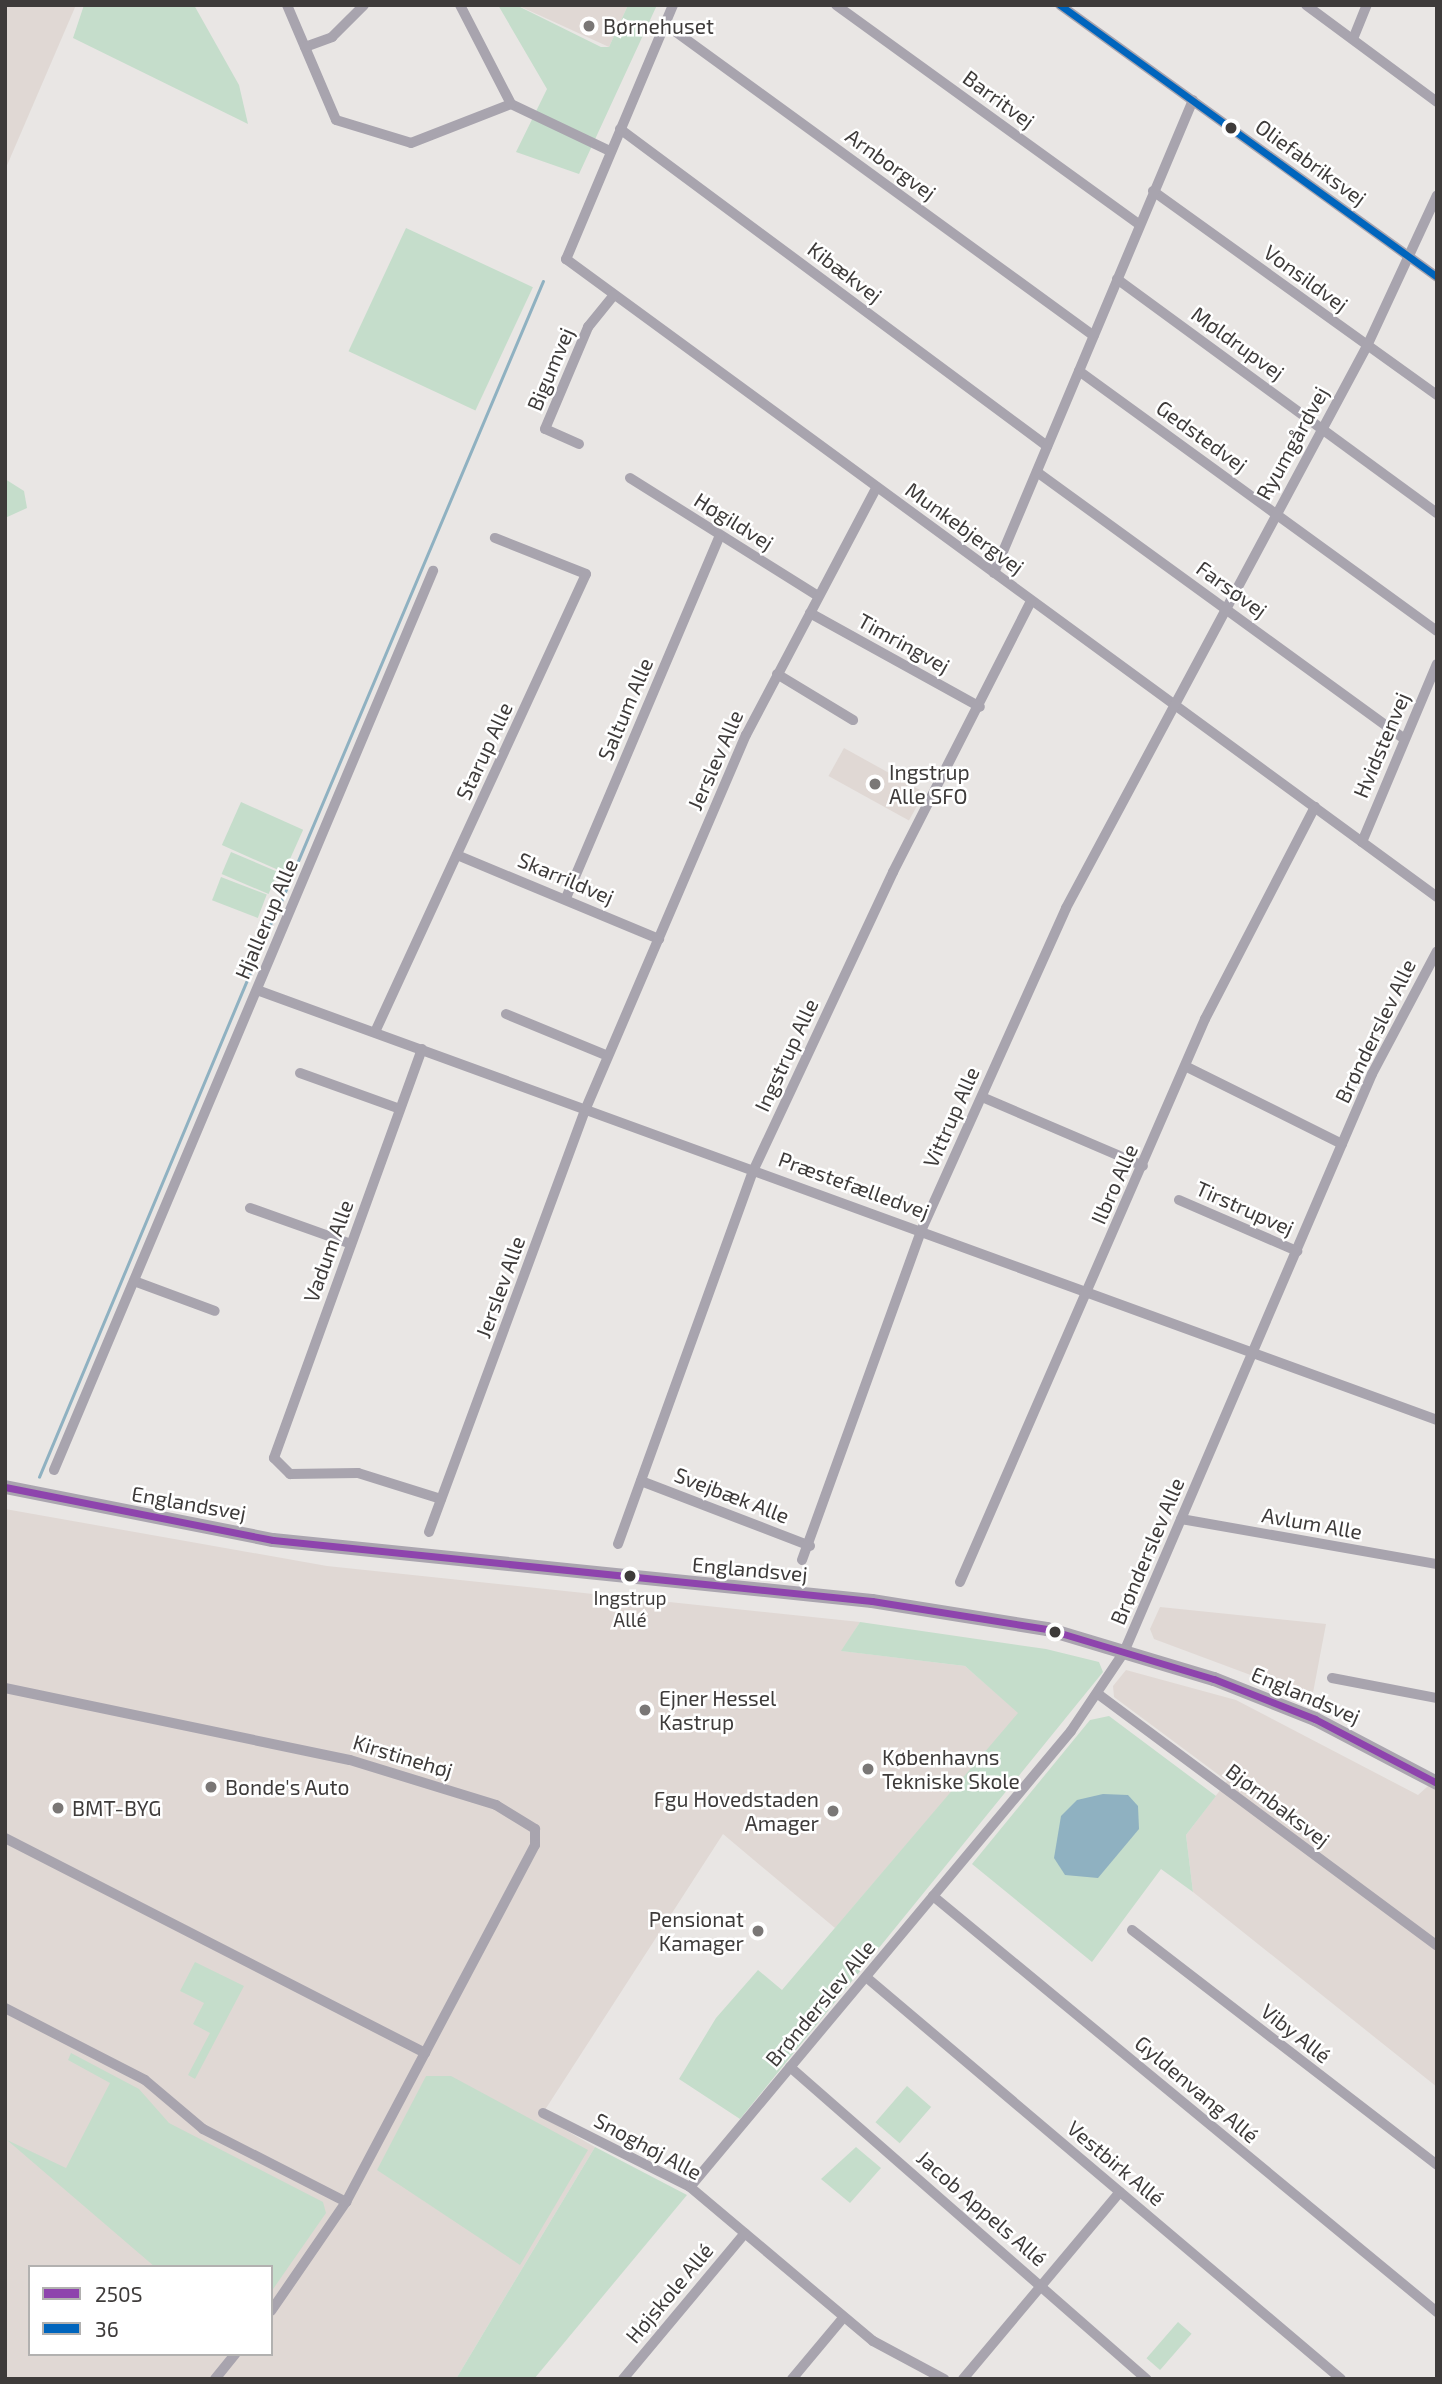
<!DOCTYPE html>
<meta charset="utf-8">
<style>
body{margin:0}
#map{position:relative;width:1442px;height:2384px;overflow:hidden;background:#e9e6e4;font-family:"Exo 2",sans-serif}
div>[style]{position:absolute}
[style*='--x']{left:calc(var(--x)*1px);top:calc(var(--y)*1px);width:calc(var(--w)*1px);rotate:calc(var(--a)*1deg)}
.built>*{inset:0;background:#e0d8d4;transform-origin:0 0}
.green>*{inset:0;background:#c5ddcb;transform-origin:0 0}
.water>*{inset:0;background:#8fb1c1}
.stream>*{height:2.5px;margin:-1.25px;padding:0 1.25px;transform-origin:1.25px;border-radius:1.25px;background:#8fb1c1}
.minor>*{height:10px;margin:-5px;padding:0 5px;transform-origin:5px;border-radius:5px;background:#a8a4ae}
.major>*{height:14px;margin:-7px;padding:0 7px;transform-origin:7px;border-radius:7px;background:#aaa5af}
.bus-1>*{height:7px;margin:-3.5px;padding:0 3.5px;transform-origin:3.5px;border-radius:3.5px;background:#8e44ad}
.bus-2>*{height:7px;margin:-3.5px;padding:0 3.5px;transform-origin:3.5px;border-radius:3.5px;background:#0065bd}
.dots>*{width:19px;height:19px;translate:-50% -50%;box-sizing:border-box;border:4px solid #fff;border-radius:50%}
span{translate:-50% -50%;white-space:nowrap;text-align:center;line-height:1.15;-webkit-text-stroke:5px #fff;paint-order:stroke}
.bus-label{font-size:19px;color:#3e3b3a}
.poi-label{font-size:21px;color:#3e3b3a}
.left{translate:0 -50%;text-align:left}
.right{translate:-100% -50%;text-align:right}
.street-label{font-size:21px;color:#3e3b3a}
.frame{position:absolute;inset:0;border:7px solid #3e3b3a;pointer-events:none}
.legend{position:absolute;left:28px;top:2265px;width:245px;height:91px;box-sizing:border-box;background:#fff;border:2px solid #b2b1b0;margin:0;padding:9px 12px;list-style:none;font-size:21px;color:#3e3b3a}
.legend li{display:flex;align-items:center;gap:14px;height:35px}
.legend b{width:35px;border:2px solid #b2b1b0}
</style>
<div id="map">
<div class="built">
<div style="clip-path:polygon(5px 5px,76px 5px,5px 170px)"></div>
<div style="clip-path:polygon(517px 5px,628px 5px,609px 47px)"></div>
<div style="left:844px;top:748px;width:92px;height:32px;rotate:29deg"></div>
<div style="clip-path:polygon(evenodd,5px 1509px,327px 1566px,860px 1622px,842px 1651px,965px 1666px,1019px 1713px,835px 1928px,723px 1834px,541px 2116px,595px 2147px,456px 2379px,5px 2379px,5px 1509px,30px 2267px,271px 2267px,271px 2354px,30px 2354px,30px 2267px)"></div>
<div style="clip-path:polygon(1160px 1607px,1326px 1624px,1312px 1698px,1154px 1639px,1150px 1629px)"></div>
<div style="clip-path:polygon(1126px 1670px,1236px 1700px,1418px 1795px,1437px 1778px,1437px 2087px,1193px 1892px,1186px 1835px,1227px 1781px,1114px 1697px,1113px 1686px)"></div>
</div>
<div class="green">
<div style="clip-path:polygon(84px 5px,194px 5px,239px 85px,248px 124px,73px 38px)"></div>
<div style="clip-path:polygon(498px 5px,516px 5px,601px 47px,609px 47px,628px 5px,657px 5px,579px 174px,516px 152px,547px 89px)"></div>
<div style="left:406px;top:228px;width:140px;height:136px;rotate:25deg"></div>
<div style="clip-path:polygon(5px 479px,24px 491px,27px 508px,5px 518px)"></div>
<div style="left:241px;top:802px;width:68px;height:47px;rotate:24deg"></div>
<div style="left:231px;top:852px;width:51px;height:24px;rotate:23deg"></div>
<div style="left:221px;top:877px;width:49px;height:25px;rotate:21deg"></div>
<div style="clip-path:polygon(860px 1622px,1046px 1649px,1099px 1662px,1103px 1672px,740px 2119px,679px 2079px,716px 2018px,758px 1970px,782px 1990px,1018px 1713px,965px 1666px,841px 1651px)"></div>
<div style="clip-path:polygon(1109px 1716px,1216px 1796px,1186px 1835px,1193px 1892px,1161px 1869px,1092px 1962px,972px 1864px,1090px 1720px)"></div>
<div style="clip-path:polygon(195px 1962px,244px 1986px,195px 2079px,188px 2075px,210px 2033px,193px 2024px,204px 2003px,180px 1991px)"></div>
<div style="clip-path:polygon(71px 2053px,139px 2089px,169px 2123px,323px 2202px,326px 2213px,271px 2292px,271px 2267px,155px 2267px,7px 2140px,66px 2168px,110px 2083px,68px 2060px)"></div>
<div style="clip-path:polygon(426px 2076px,451px 2076px,588px 2150px,520px 2265px,377px 2170px)"></div>
<div style="left:907px;top:2086px;width:32px;height:48px;rotate:41deg"></div>
<div style="clip-path:polygon(595px 2147px,687px 2195px,534px 2379px,456px 2379px)"></div>
<div style="clip-path:polygon(856px 2147px,881px 2168px,850px 2203px,821px 2179px)"></div>
<div style="left:1178px;top:2322px;width:18px;height:48px;rotate:41deg"></div>
</div>
<div class="water">
<div style="clip-path:polygon(1103px 1794px,1128px 1795px,1138px 1806px,1139px 1829px,1098px 1878px,1065px 1875px,1054px 1858px,1061px 1816px,1077px 1800px)"></div>
</div>
<div class="stream">
<div style="--x:279;--y:906;--w:678;--a:-67.1"></div>
<div style="--x:39;--y:1477;--w:611;--a:-67.29"></div>
</div>
<div class="minor">
<div style="--x:287;--y:5;--w:125;--a:66.9"></div>
<div style="--x:336;--y:120;--w:78;--a:17"></div>
<div style="--x:411;--y:143;--w:107;--a:-21.3"></div>
<div style="--x:511;--y:104;--w:110;--a:25.4"></div>
<div style="--x:460;--y:5;--w:111;--a:62.7"></div>
<div style="--x:673;--y:5;--w:276;--a:112.8"></div>
<div style="--x:566;--y:259;--w:1080;--a:36.22"></div>
<div style="--x:836;--y:5;--w:374;--a:35.9"></div>
<div style="--x:1060;--y:5;--w:465;--a:35.8"></div>
<div style="--x:1306;--y:5;--w:163;--a:36.5"></div>
<div style="--x:665;--y:24;--w:530;--a:36.03"></div>
<div style="--x:1353;--y:39;--w:37;--a:-68"></div>
<div style="--x:305;--y:47;--w:29;--a:-20"></div>
<div style="--x:332;--y:37;--w:45;--a:-45"></div>
<div style="--x:620;--y:129;--w:532;--a:36.59"></div>
<div style="--x:1153;--y:191;--w:350;--a:35.7"></div>
<div style="--x:1117;--y:279;--w:396;--a:36.2"></div>
<div style="--x:1079;--y:371;--w:442;--a:36"></div>
<div style="--x:579;--y:444;--w:37;--a:-156"></div>
<div style="--x:545;--y:429;--w:111;--a:-67.1"></div>
<div style="--x:588;--y:327;--w:41;--a:-50.9"></div>
<div style="--x:1037;--y:472;--w:454;--a:36"></div>
<div style="--x:630;--y:478;--w:222;--a:32.1"></div>
<div style="--x:994;--y:573;--w:513;--a:-67.18"></div>
<div style="--x:810;--y:613;--w:194;--a:28.9"></div>
<div style="--x:777;--y:674;--w:89;--a:31.2"></div>
<div style="--x:1362;--y:842;--w:193;--a:-67.2"></div>
<div style="--x:457;--y:855;--w:219;--a:22.6"></div>
<div style="--x:566;--y:898;--w:393;--a:-67"></div>
<div style="--x:257;--y:990;--w:1256;--a:20.02"></div>
<div style="--x:506;--y:1014;--w:110;--a:22.4"></div>
<div style="--x:375;--y:1032;--w:504;--a:-65.26"></div>
<div style="--x:586;--y:574;--w:98;--a:-158.4"></div>
<div style="--x:422;--y:1049;--w:435;--a:109.9"></div>
<div style="--x:274;--y:1458;--w:23;--a:45"></div>
<div style="--x:290;--y:1474;--w:68;--a:-0.8"></div>
<div style="--x:358;--y:1473;--w:87;--a:17.4"></div>
<div style="--x:1187;--y:1067;--w:173;--a:26.4"></div>
<div style="--x:300;--y:1073;--w:106;--a:19.8"></div>
<div style="--x:982;--y:1097;--w:175;--a:23.2"></div>
<div style="--x:1179;--y:1200;--w:129;--a:23.4"></div>
<div style="--x:250;--y:1208;--w:107;--a:19.6"></div>
<div style="--x:134;--y:1281;--w:86;--a:20.3"></div>
<div style="--x:54;--y:1470;--w:976;--a:-67.14"></div>
<div style="--x:641;--y:1481;--w:181;--a:21"></div>
<div style="--x:1181;--y:1519;--w:260;--a:10"></div>
<div style="--x:429;--y:1532;--w:452;--a:-69.7"></div>
<div style="--x:586;--y:1108;--w:406;--a:-66.8"></div>
<div style="--x:746;--y:735;--w:280;--a:-62.2"></div>
<div style="--x:618;--y:1544;--w:399;--a:-70.1"></div>
<div style="--x:754;--y:1169;--w:328;--a:-64.9"></div>
<div style="--x:893;--y:872;--w:304;--a:-63"></div>
<div style="--x:802;--y:1560;--w:350;--a:-70.1"></div>
<div style="--x:921;--y:1231;--w:354;--a:-65.8"></div>
<div style="--x:1066;--y:908;--w:638;--a:-61.83"></div>
<div style="--x:1367;--y:346;--w:166;--a:-65.1"></div>
<div style="--x:960;--y:1582;--w:614;--a:-66.48"></div>
<div style="--x:1205;--y:1019;--w:239;--a:-62.6"></div>
<div style="--x:1332;--y:1678;--w:107;--a:10.8"></div>
<div style="--x:5;--y:1688;--w:352;--a:11.8"></div>
<div style="--x:350;--y:1760;--w:153;--a:17.1"></div>
<div style="--x:496;--y:1805;--w:46;--a:31.6"></div>
<div style="--x:535;--y:1829;--w:16;--a:90"></div>
<div style="--x:535;--y:1845;--w:404;--a:117.9"></div>
<div style="--x:346;--y:2202;--w:132;--a:124.5"></div>
<div style="--x:1098;--y:1694;--w:422;--a:36.6"></div>
<div style="--x:5;--y:1838;--w:472;--a:27.1"></div>
<div style="--x:933;--y:1896;--w:654;--a:39.54"></div>
<div style="--x:1132;--y:1930;--w:385;--a:37.6"></div>
<div style="--x:866;--y:1977;--w:622;--a:40.24"></div>
<div style="--x:5;--y:2008;--w:157;--a:27.2"></div>
<div style="--x:145;--y:2080;--w:76;--a:40.2"></div>
<div style="--x:203;--y:2129;--w:161;--a:27"></div>
<div style="--x:790;--y:2067;--w:474;--a:41.2"></div>
<div style="--x:543;--y:2113;--w:165;--a:26.7"></div>
<div style="--x:690;--y:2187;--w:239;--a:40.1"></div>
<div style="--x:873;--y:2341;--w:81;--a:28.2"></div>
<div style="--x:690;--y:2187;--w:594;--a:-50.12"></div>
<div style="--x:1071;--y:1731;--w:95;--a:-56.1"></div>
<div style="--x:1124;--y:1652;--w:629;--a:-66.78"></div>
<div style="--x:1372;--y:1074;--w:139;--a:-62.1"></div>
<div style="--x:215;--y:2379;--w:32;--a:-51"></div>
<div style="--x:623;--y:2379;--w:190;--a:-50.1"></div>
<div style="--x:792;--y:2379;--w:80;--a:-50.1"></div>
<div style="--x:963;--y:2379;--w:244;--a:-50"></div>
</div>
<div class="major">
<div style="--x:5;--y:1487;--w:273;--a:11.2"></div>
<div style="--x:273;--y:1540;--w:602;--a:5.81"></div>
<div style="--x:872;--y:1601;--w:177;--a:9.1"></div>
<div style="--x:1047;--y:1629;--w:174;--a:16.7"></div>
<div style="--x:1214;--y:1679;--w:109;--a:21.6"></div>
<div style="--x:1315;--y:1719;--w:138;--a:27.7"></div>
</div>
<div class="bus-1">
<div style="--x:5;--y:1487;--w:273;--a:11.2"></div>
<div style="--x:273;--y:1540;--w:602;--a:5.81"></div>
<div style="--x:872;--y:1601;--w:177;--a:9.1"></div>
<div style="--x:1047;--y:1629;--w:174;--a:16.7"></div>
<div style="--x:1214;--y:1679;--w:109;--a:21.6"></div>
<div style="--x:1315;--y:1719;--w:138;--a:27.7"></div>
</div>
<div class="bus-2">
<div style="--x:1060;--y:5;--w:465;--a:35.8"></div>
</div>
<div class="dots">
<div style="left:589px;top:26px;background:#7a7776"></div>
<div style="left:1231px;top:128px;background:#3e3b3a"></div>
<div style="left:875px;top:784px;background:#7a7776"></div>
<div style="left:630px;top:1576px;background:#3e3b3a"></div>
<div style="left:1055px;top:1632px;background:#3e3b3a"></div>
<div style="left:645px;top:1710px;background:#7a7776"></div>
<div style="left:868px;top:1769px;background:#7a7776"></div>
<div style="left:211px;top:1787px;background:#7a7776"></div>
<div style="left:58px;top:1808px;background:#7a7776"></div>
<div style="left:833px;top:1811px;background:#7a7776"></div>
<div style="left:758px;top:1931px;background:#7a7776"></div>
</div>
<div class="bus-label">
<span style="left:630px;top:1609px">Ingstrup<br>Allé</span>
</div>
<div class="poi-label">
<span class="left" style="left:603px;top:26px">Børnehuset</span>
<span class="left" style="left:889px;top:784px">Ingstrup<br>Alle SFO</span>
<span class="left" style="left:659px;top:1710px">Ejner Hessel<br>Kastrup</span>
<span class="left" style="left:882px;top:1769px">Københavns<br>Tekniske Skole</span>
<span class="left" style="left:225px;top:1787px">Bonde's Auto</span>
<span class="right" style="left:819px;top:1811px">Fgu Hovedstaden<br>Amager</span>
<span class="left" style="left:72px;top:1808px">BMT-BYG</span>
<span class="right" style="left:744px;top:1931px">Pensionat<br>Kamager</span>
</div>
<div class="street-label">
<span style="left:999px;top:99px;rotate:36deg">Barritvej</span>
<span style="left:1311px;top:162px;rotate:36deg">Oliefabriksvej</span>
<span style="left:891px;top:164px;rotate:36deg">Arnborgvej</span>
<span style="left:845px;top:272px;rotate:37deg">Kibækvej</span>
<span style="left:1306px;top:278px;rotate:36deg">Vonsildvej</span>
<span style="left:1238px;top:343px;rotate:36deg">Møldrupvej</span>
<span style="left:550px;top:369px;rotate:-67deg">Bigumvej</span>
<span style="left:1202px;top:436px;rotate:36deg">Gedstedvej</span>
<span style="left:1292px;top:443px;rotate:-61deg">Ryumgårdvej</span>
<span style="left:734px;top:521px;rotate:32deg">Høgildvej</span>
<span style="left:965px;top:528px;rotate:36deg">Munkebjergvej</span>
<span style="left:1232px;top:589px;rotate:36deg">Farsøvej</span>
<span style="left:904px;top:643px;rotate:29deg">Timringvej</span>
<span style="left:625px;top:709px;rotate:-67deg">Saltum Alle</span>
<span style="left:1381px;top:745px;rotate:-67deg">Hvidstenvej</span>
<span style="left:484px;top:751px;rotate:-65deg">Starup Alle</span>
<span style="left:715px;top:760px;rotate:-66deg">Jerslev Alle</span>
<span style="left:566px;top:878px;rotate:23deg">Skarrildvej</span>
<span style="left:266px;top:919px;rotate:-67deg">Hjallerup Alle</span>
<span style="left:1375px;top:1031px;rotate:-64deg">Brønderslev Alle</span>
<span style="left:786px;top:1055px;rotate:-65deg">Ingstrup Alle</span>
<span style="left:951px;top:1117px;rotate:-66deg">Vittrup Alle</span>
<span style="left:1114px;top:1184px;rotate:-66deg">Ilbro Alle</span>
<span style="left:854px;top:1185px;rotate:20deg">Præstefælledvej</span>
<span style="left:1245px;top:1208px;rotate:24deg">Tirstrupvej</span>
<span style="left:328px;top:1251px;rotate:-70deg">Vadum Alle</span>
<span style="left:500px;top:1287px;rotate:-70deg">Jerslev Alle</span>
<span style="left:732px;top:1495px;rotate:21deg">Svejbæk Alle</span>
<span style="left:189px;top:1503px;rotate:10deg">Englandsvej</span>
<span style="left:1312px;top:1523px;rotate:10deg">Avlum Alle</span>
<span style="left:1147px;top:1551px;rotate:-67deg">Brønderslev Alle</span>
<span style="left:750px;top:1569px;rotate:5deg">Englandsvej</span>
<span style="left:1306px;top:1695px;rotate:23deg">Englandsvej</span>
<span style="left:403px;top:1756px;rotate:17deg">Kirstinehøj</span>
<span style="left:1278px;top:1805px;rotate:37deg">Bjørnbaksvej</span>
<span style="left:820px;top:2003px;rotate:-50deg">Brønderslev Alle</span>
<span style="left:1296px;top:2033px;rotate:38deg">Viby Allé</span>
<span style="left:1197px;top:2089px;rotate:40deg">Gyldenvang Allé</span>
<span style="left:648px;top:2146px;rotate:28deg">Snoghøj Alle</span>
<span style="left:1116px;top:2163px;rotate:40deg">Vestbirk Allé</span>
<span style="left:982px;top:2208px;rotate:41deg">Jacob Appels Allé</span>
<span style="left:669px;top:2293px;rotate:-50deg">Højskole Allé</span>
</div>
<div class="frame"></div>
<ul class="legend">
<li><b style="height:9px;background:#8e44ad"></b>250S</li>
<li><b style="height:9px;background:#0065bd"></b>36</li>
</ul>
</div>
